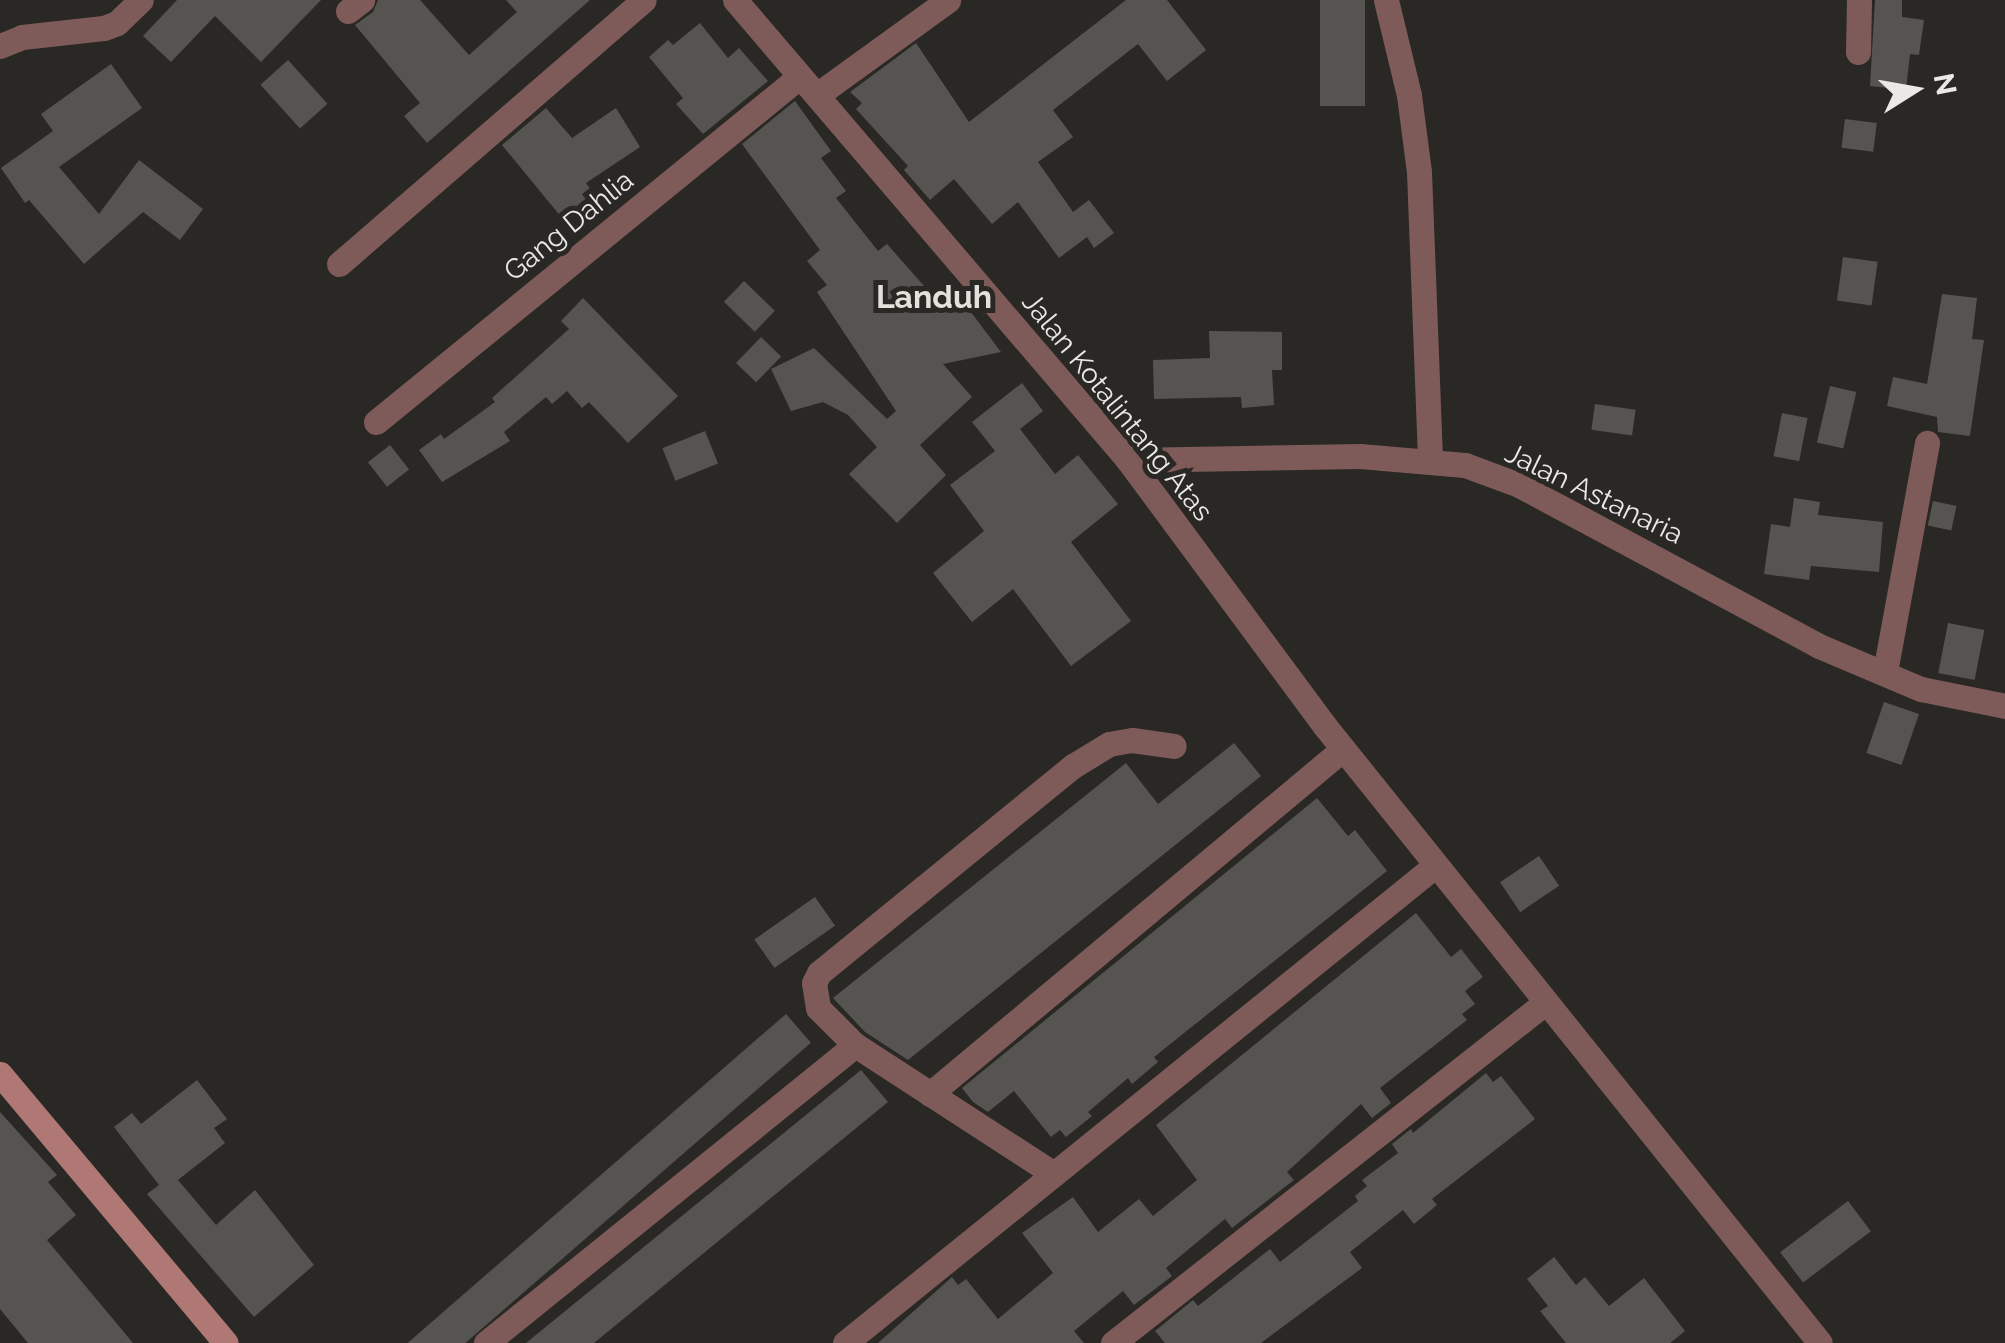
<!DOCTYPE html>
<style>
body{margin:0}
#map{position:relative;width:2005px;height:1343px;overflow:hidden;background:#292825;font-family:Raleway,sans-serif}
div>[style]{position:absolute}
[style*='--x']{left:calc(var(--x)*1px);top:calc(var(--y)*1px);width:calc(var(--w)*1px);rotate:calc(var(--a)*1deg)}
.building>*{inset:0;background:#555450;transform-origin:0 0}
.minor>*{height:25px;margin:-12.5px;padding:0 12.5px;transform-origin:12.5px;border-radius:12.5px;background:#7e5b59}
.tertiary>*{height:25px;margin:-12.5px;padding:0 12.5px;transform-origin:12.5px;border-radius:12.5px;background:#7e5b59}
.secondary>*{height:25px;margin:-12.5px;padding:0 12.5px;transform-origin:12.5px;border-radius:12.5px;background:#af7874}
span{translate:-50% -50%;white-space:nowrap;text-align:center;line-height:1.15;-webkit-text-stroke:10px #292825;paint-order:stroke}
.street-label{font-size:28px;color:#eae9e7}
.quarter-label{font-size:32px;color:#e2e1dc;font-weight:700}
.north{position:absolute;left:1865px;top:40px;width:100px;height:100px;-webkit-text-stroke:8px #292825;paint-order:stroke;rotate:79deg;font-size:28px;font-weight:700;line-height:40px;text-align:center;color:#eae9e7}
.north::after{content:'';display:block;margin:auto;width:35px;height:45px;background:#eae9e7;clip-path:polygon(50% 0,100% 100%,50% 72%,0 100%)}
</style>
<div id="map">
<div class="building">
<div style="clip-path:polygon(177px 0,321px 0,261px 62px,215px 16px,171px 62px,143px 36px)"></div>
<div style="clip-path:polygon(378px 0,420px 0,469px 55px,517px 12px,506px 0,590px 0,427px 143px,404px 116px,420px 103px,355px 25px,373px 12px)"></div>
<div style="clip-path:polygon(1126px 0,1167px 0,1206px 50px,1167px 81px,1138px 44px,1053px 110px,1073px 137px,1038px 162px,1073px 212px,1089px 200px,1114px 233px,1094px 248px,1087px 237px,1059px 258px,1018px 202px,992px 224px,954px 179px,930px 200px,904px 170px,908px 166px,856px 109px,862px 103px,850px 92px,916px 43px,969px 122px)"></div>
<div style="left:1320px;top:0;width:45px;height:106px"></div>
<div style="clip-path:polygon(1875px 0,1902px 0,1902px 17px,1924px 20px,1919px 55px,1910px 54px,1906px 90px,1870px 86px)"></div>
<div style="clip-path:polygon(700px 23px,728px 58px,739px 48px,768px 81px,703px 134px,676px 104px,683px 98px,649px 57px,668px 40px,673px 45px)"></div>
<div style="left:288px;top:60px;width:59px;height:37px;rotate:48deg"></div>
<div style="clip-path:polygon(111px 64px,142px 108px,59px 167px,99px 214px,139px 160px,203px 209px,180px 240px,143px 212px,84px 264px,29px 200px,25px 203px,1px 168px,53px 131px,41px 114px)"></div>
<div style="clip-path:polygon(795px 101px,831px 151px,821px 158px,846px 191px,836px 198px,878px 251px,887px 244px,932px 295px,955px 291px,1001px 352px,943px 364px,972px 397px,920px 445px,946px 475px,897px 523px,849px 474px,877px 447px,848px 415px,823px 402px,791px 411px,771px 369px,814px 348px,887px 419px,896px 411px,817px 292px,827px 285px,807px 261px,820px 250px,742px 144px)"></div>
<div style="clip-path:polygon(546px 108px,572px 138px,616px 108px,640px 147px,586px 183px,593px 193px,562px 218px,502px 145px)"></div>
<div style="left:1845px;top:119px;width:32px;height:29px;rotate:7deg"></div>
<div style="left:1843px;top:257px;width:35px;height:44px;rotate:8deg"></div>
<div style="left:744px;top:281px;width:43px;height:29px;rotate:44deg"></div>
<div style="clip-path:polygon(1942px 294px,1977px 298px,1972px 339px,1984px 340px,1970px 436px,1938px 432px,1937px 417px,1887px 406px,1893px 377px,1927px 384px)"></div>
<div style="clip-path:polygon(583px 298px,678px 396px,628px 443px,589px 402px,582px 408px,567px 391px,552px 404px,546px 397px,504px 432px,510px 441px,442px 482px,419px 450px,441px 434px,444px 439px,495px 402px,492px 398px,569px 329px,561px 321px)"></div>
<div style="clip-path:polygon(1209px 331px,1282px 332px,1282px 370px,1272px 370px,1274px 405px,1242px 408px,1241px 397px,1154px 399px,1153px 360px,1210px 358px)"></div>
<div style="left:761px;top:337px;width:28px;height:36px;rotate:44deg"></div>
<div style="clip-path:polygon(1022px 383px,1043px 411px,1020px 429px,1055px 474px,1078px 455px,1118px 504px,1071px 542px,1131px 621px,1071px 666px,1013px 589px,972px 622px,933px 573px,984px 531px,950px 485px,995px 451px,972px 422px)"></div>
<div style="left:1830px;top:386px;width:27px;height:58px;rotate:13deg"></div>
<div style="left:1595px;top:404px;width:41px;height:26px;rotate:8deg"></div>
<div style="left:1782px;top:413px;width:26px;height:44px;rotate:11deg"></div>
<div style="left:705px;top:431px;width:35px;height:46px;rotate:68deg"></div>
<div style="left:390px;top:445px;width:31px;height:28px;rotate:52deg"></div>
<div style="clip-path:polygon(1794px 498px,1820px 502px,1818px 515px,1883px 522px,1879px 572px,1811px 566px,1809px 580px,1764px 574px,1771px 524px,1790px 527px)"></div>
<div style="left:1933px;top:501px;width:24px;height:25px;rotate:12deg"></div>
<div style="left:1948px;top:623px;width:37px;height:51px;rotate:11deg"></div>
<div style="left:1884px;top:702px;width:37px;height:54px;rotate:19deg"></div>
<div style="clip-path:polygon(1234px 743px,1261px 776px,908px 1060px,865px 1032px,833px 998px,1126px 763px,1158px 804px)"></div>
<div style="clip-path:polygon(1317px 798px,1348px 836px,1355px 830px,1387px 871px,1154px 1057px,1158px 1062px,1132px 1084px,1128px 1078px,1088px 1112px,1092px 1116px,1066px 1137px,1060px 1130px,1051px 1137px,1014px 1091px,988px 1112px,973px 1102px,962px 1088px)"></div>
<div style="left:1539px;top:856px;width:36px;height:47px;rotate:56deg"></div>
<div style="left:815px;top:897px;width:35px;height:74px;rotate:55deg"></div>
<div style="clip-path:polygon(1416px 913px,1451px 957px,1461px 949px,1483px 977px,1465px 991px,1475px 1004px,1462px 1014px,1467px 1020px,1380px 1088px,1391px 1103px,1372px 1118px,1361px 1104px,1287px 1172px,1294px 1180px,1232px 1228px,1225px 1219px,1166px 1268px,1172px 1276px,1134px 1305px,1123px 1291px,1074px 1331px,1084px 1343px,878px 1343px,952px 1277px,958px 1285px,966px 1279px,998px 1319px,1053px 1273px,1022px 1233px,1073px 1197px,1098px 1232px,1139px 1199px,1153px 1216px,1197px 1180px,1156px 1125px)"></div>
<div style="left:786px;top:1014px;width:38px;height:515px;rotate:49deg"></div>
<div style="clip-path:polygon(861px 1070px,888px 1102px,594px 1343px,526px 1343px)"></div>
<div style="clip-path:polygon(1486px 1073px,1493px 1082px,1501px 1076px,1535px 1119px,1432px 1199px,1437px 1205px,1414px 1224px,1403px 1210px,1350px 1252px,1362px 1268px,1261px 1343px,1165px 1343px,1155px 1331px,1193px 1300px,1198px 1306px,1270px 1249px,1280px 1262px,1358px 1201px,1355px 1196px,1367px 1186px,1362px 1180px,1398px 1153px,1392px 1144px,1411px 1129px,1413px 1133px)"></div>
<div style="clip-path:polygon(197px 1080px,227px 1119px,214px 1128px,225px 1143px,178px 1180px,216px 1225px,255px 1190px,314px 1265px,254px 1317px,147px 1194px,159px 1185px,114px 1127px,132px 1113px,141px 1124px)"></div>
<div style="clip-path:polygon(0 1112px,57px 1175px,48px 1182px,76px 1215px,47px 1240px,133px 1343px,28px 1343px,0 1309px)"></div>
<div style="left:1848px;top:1201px;width:38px;height:85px;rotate:53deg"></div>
<div style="clip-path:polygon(1554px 1257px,1576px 1285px,1585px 1277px,1609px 1306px,1644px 1278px,1685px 1331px,1670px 1343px,1566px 1343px,1540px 1311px,1548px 1306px,1527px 1279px)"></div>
</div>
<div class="minor">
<div style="--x:1386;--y:0;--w:98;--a:76.4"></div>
<div style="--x:1409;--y:95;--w:78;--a:82.6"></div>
<div style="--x:1419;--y:172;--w:288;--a:87.8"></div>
<div style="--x:348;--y:11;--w:18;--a:-38"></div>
<div style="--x:0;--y:46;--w:24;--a:-22"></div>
<div style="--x:22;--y:37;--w:82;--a:-6.3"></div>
<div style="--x:104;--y:28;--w:14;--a:-21"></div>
<div style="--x:117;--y:23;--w:33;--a:-44"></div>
<div style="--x:1858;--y:52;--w:52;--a:-88.9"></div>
<div style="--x:817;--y:95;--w:162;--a:-35.9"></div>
<div style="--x:339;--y:264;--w:403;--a:-40.9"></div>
<div style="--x:376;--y:422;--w:546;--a:-39.2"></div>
<div style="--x:1128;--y:460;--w:232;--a:-1"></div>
<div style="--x:1360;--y:456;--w:105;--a:4.9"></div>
<div style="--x:1465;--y:465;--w:58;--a:20.3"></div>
<div style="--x:1519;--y:485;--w:340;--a:28.2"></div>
<div style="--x:1819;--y:646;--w:111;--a:22.9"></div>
<div style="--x:1921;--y:689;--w:86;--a:11.4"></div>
<div style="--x:1885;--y:672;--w:233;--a:-79.6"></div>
<div style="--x:930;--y:1094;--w:538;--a:-39.87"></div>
<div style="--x:1054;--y:1174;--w:237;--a:-147"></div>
<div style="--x:855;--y:1045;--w:52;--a:-135"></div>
<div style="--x:818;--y:1008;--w:25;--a:-99"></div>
<div style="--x:814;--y:983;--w:11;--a:-63"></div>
<div style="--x:819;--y:973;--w:328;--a:-39.2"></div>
<div style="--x:1073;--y:766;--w:42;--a:-31.4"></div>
<div style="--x:1109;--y:744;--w:23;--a:-10"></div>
<div style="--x:1132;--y:740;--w:42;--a:8.1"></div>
<div style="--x:486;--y:1343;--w:474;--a:-38.9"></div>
<div style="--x:845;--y:1343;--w:760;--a:-38.97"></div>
<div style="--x:1113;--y:1343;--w:551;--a:-38.22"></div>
</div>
<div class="tertiary">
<div style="--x:735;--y:0;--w:605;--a:49.49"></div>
<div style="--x:1128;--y:460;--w:330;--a:53.5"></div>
<div style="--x:1324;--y:725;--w:792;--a:51.25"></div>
</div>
<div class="secondary">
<div style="--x:0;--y:1074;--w:351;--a:50"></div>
</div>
<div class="street-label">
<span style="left:569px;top:226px;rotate:-39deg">Gang Dahlia</span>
<span style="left:1117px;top:407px;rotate:51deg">Jalan Kotalintang Atas</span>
<span style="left:1594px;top:494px;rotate:26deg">Jalan Astanaria</span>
</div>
<div class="quarter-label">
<span style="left:934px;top:297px">Landuh</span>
</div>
<div class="north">N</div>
</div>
